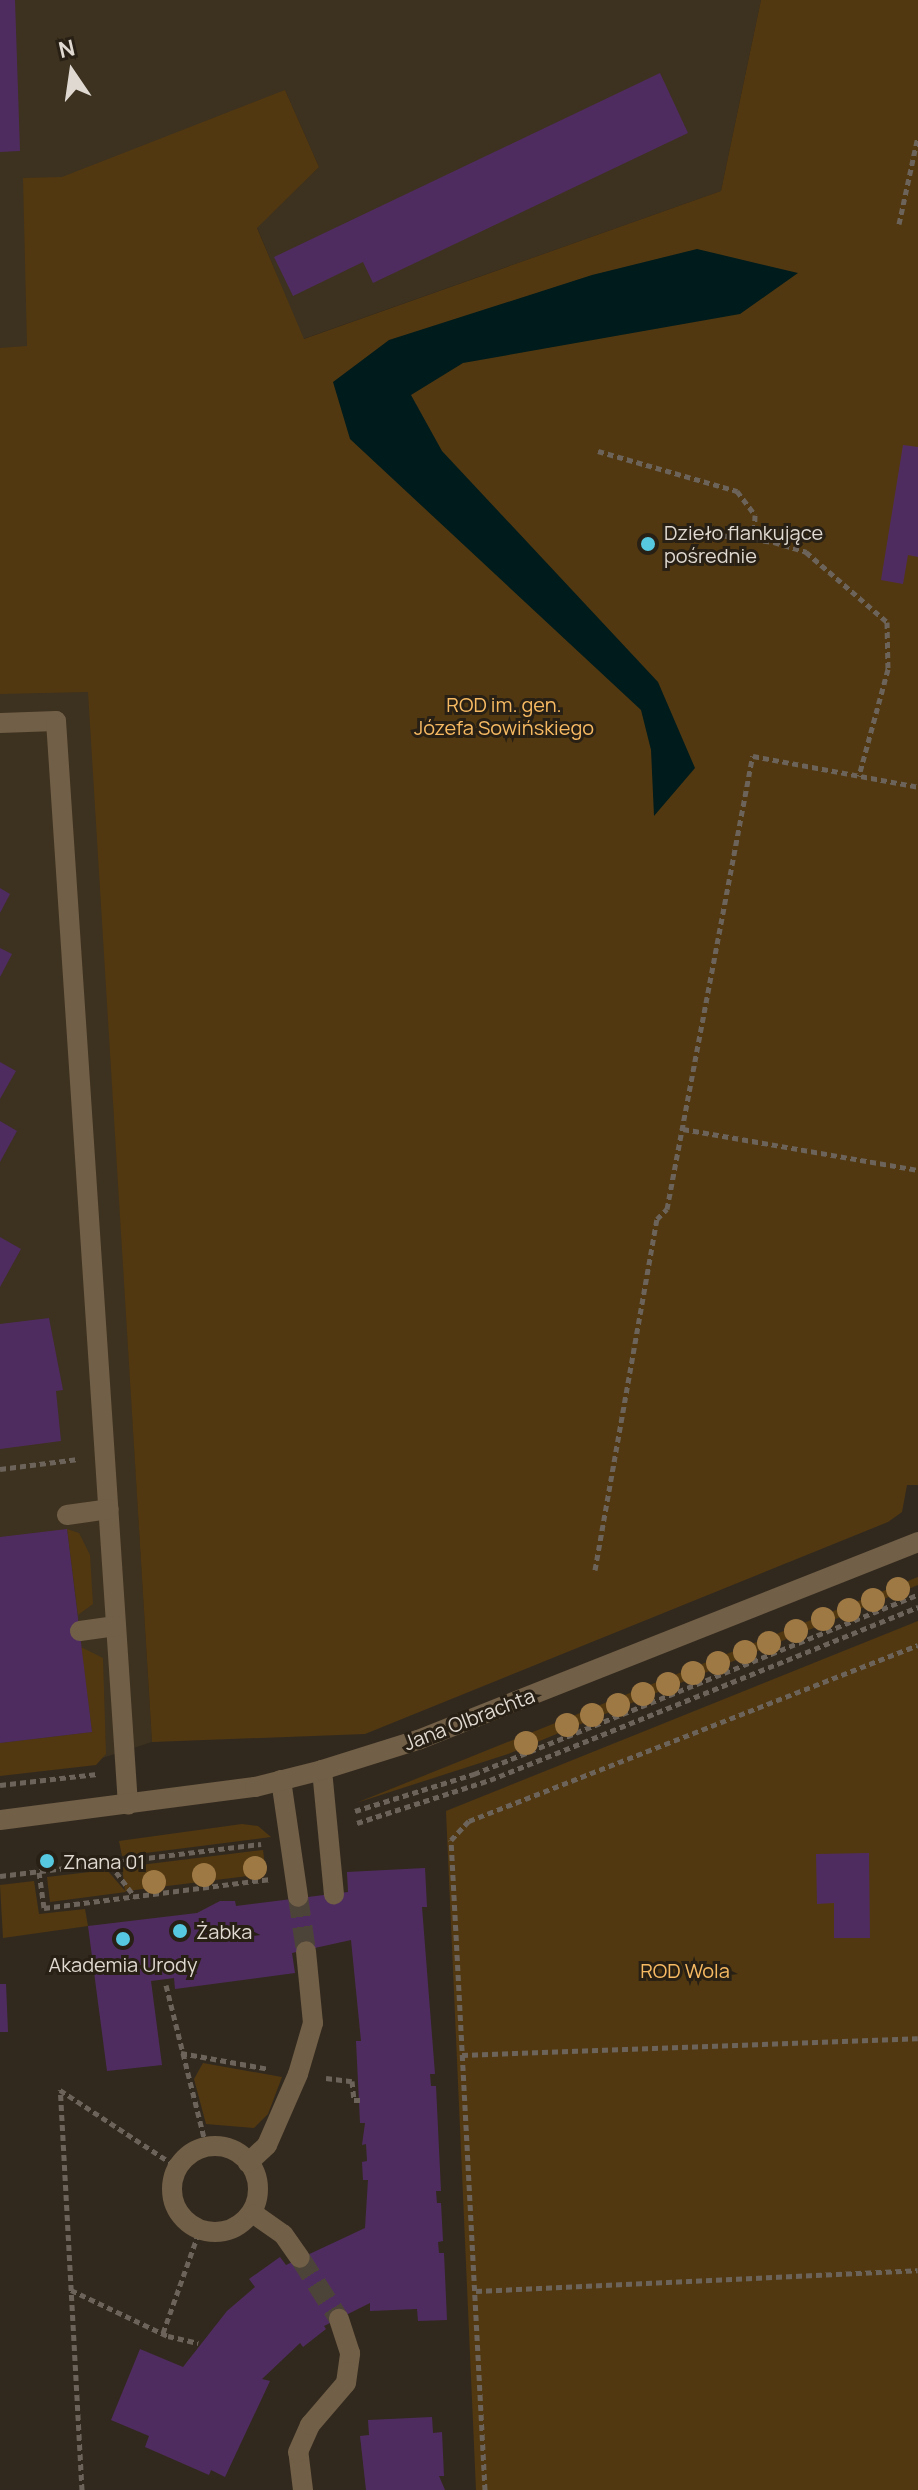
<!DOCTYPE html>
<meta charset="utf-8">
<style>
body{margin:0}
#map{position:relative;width:918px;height:2490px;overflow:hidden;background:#32291e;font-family:Manrope,sans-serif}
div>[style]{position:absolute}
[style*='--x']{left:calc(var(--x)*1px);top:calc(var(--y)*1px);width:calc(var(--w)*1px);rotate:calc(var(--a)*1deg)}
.built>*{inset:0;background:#3d311f}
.green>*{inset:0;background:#513811;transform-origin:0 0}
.water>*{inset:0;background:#001b1b}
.building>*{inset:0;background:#4f2c60}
.minor-tunnel>*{height:20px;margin-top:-10px;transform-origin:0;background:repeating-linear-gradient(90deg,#4c4339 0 20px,transparent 0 30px)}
.path>*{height:5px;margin-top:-2.5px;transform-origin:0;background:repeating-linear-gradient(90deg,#6c645a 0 6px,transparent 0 10px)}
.minor>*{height:20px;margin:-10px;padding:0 10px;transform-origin:10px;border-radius:10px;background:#715f47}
.minor>.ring{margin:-10px;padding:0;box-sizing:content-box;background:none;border:20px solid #715f47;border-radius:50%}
.trees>*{width:24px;height:24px;margin:-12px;border-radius:50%;background:#9e7944}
.dots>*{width:22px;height:22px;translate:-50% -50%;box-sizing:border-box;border:4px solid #282014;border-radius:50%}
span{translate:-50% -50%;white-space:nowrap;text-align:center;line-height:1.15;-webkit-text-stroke:6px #282014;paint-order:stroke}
.poi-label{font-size:20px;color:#dfd9d1}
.left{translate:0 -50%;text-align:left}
.park-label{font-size:20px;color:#f7ba63}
.street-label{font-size:20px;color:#dfd9d1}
.north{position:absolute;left:32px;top:32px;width:80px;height:80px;-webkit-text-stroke:6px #282014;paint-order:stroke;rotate:347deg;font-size:22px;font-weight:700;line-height:32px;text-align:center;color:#dfd9d1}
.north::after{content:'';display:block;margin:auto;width:28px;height:36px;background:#dfd9d1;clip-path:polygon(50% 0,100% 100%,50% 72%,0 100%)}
</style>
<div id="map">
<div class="built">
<div style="clip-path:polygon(0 0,761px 0,721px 191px,303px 339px,257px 227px,319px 167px,285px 90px,89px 692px,152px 1742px,96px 1760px,0 1771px)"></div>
</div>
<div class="green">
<div style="clip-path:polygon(761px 0,918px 0,918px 1485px,907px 1485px,902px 1512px,888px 1522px,365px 1734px,152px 1742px,88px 692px,0 694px,0 348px,27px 346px,23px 178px,62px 177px,285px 90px,319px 167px,257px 228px,304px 339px,721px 191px)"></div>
<div style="clip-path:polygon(67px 1529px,79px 1533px,90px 1555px,93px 1604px,78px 1615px)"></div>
<div style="clip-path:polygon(918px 1577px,918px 1585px,508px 1754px,356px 1803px)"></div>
<div style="clip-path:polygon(918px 1621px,918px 2490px,476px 2490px,446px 1811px)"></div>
<div style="clip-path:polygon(81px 1647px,103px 1658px,106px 1754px,96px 1765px,0 1776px,0 1743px,92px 1732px)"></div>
<div style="clip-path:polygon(242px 1824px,258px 1826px,271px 1837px,122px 1856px,119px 1841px)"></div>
<div style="left:263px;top:1850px;width:24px;height:142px;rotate:83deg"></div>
<div style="clip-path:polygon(107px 1870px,126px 1892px,50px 1902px,47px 1877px)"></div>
<div style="clip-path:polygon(34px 1881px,39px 1914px,85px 1909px,88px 1926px,3px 1938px,0 1885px)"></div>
<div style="clip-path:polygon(203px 2063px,282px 2077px,268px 2114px,254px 2128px,206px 2124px,194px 2079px)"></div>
</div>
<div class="water">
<div style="clip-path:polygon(697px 249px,798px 273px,740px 314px,463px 363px,411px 395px,442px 451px,658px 682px,695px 768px,654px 816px,651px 750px,641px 710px,350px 439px,333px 382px,389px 340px,592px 275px)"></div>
</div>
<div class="building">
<div style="clip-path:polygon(0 0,15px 0,20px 151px,0 152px)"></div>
<div style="clip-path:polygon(660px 73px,688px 133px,373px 283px,363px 262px,293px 296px,274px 257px)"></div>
<div style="clip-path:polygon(903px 445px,918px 447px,918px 557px,908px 555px,903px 584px,881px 580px)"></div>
<div style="clip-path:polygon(0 888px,10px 894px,0 913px)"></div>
<div style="clip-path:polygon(0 948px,12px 954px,0 977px)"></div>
<div style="clip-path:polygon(0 1062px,16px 1071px,0 1099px)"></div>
<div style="clip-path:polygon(0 1121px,17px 1131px,0 1162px)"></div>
<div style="clip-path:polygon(0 1237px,21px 1249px,0 1287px)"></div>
<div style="clip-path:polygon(49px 1318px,63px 1390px,56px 1391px,61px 1441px,0 1449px,0 1324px)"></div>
<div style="clip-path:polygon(67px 1529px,92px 1732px,0 1743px,0 1537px)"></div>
<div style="clip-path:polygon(869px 1853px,870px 1938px,834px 1938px,834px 1903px,817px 1904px,816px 1854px)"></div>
<div style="clip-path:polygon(425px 1868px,427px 1907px,422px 1907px,435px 2074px,430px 2074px,431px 2086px,436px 2086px,441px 2191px,436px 2191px,437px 2203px,441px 2203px,443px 2241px,438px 2242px,439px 2253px,444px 2253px,447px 2320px,418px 2321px,417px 2309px,370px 2311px,370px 2303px,324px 2326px,326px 2329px,303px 2347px,300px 2343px,262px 2379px,270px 2381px,225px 2477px,211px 2470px,209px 2475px,145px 2447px,149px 2436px,111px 2420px,140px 2349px,183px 2367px,227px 2311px,255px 2287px,249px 2279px,280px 2257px,286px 2265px,365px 2228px,368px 2180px,363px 2180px,362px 2162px,367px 2161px,366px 2144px,362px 2145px,365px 2123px,360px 2123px,356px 2041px,361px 2041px,351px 1940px,292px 1953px,295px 1973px,175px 1989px,174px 1978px,151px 1981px,162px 2065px,107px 2071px,88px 1926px,197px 1913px,220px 1901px,235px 1901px,236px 1906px,348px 1892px,347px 1872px)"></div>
<div style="clip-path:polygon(0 1984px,6px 1984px,8px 2032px,0 2032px)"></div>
<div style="clip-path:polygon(432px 2417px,433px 2433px,442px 2432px,444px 2476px,439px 2476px,445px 2490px,366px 2490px,360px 2436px,369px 2435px,368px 2420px)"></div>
</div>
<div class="minor-tunnel">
<div style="--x:298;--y:1897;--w:55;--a:81.6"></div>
<div style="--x:300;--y:2258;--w:72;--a:57.4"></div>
</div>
<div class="path">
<div style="--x:899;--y:224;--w:90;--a:-77.8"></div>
<div style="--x:598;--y:451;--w:145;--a:16.1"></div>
<div style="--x:737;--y:491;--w:30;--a:53"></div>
<div style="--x:755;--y:515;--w:26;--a:92"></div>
<div style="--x:664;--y:528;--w:111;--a:7.3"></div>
<div style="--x:774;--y:542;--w:34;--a:17"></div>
<div style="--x:806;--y:552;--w:107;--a:40.8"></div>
<div style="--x:887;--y:622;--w:47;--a:88.8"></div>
<div style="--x:888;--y:669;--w:111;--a:105.2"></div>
<div style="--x:683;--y:1129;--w:239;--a:9.9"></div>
<div style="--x:0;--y:1469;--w:79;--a:-7.3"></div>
<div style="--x:595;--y:1570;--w:356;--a:-80"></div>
<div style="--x:657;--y:1219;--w:14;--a:-45"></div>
<div style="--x:667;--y:1209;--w:461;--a:-79.3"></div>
<div style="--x:753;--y:756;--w:168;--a:10.6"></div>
<div style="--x:0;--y:1785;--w:98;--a:-6.5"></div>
<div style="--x:355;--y:1811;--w:125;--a:-17.3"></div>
<div style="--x:474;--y:1774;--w:479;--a:-22"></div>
<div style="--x:357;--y:1823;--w:140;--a:-17.9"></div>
<div style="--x:490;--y:1780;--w:462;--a:-22"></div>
<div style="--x:110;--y:1864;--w:41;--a:52.9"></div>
<div style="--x:39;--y:1872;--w:36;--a:82"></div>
<div style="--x:44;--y:1908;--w:227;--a:-7.3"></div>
<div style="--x:0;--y:1876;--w:263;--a:-7"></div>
<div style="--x:166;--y:1985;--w:166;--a:76"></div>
<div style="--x:181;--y:2053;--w:89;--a:10.3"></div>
<div style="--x:462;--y:2055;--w:456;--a:-2.1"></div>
<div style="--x:326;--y:2078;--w:26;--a:7"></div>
<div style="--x:352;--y:2081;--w:19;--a:84"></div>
<div style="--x:354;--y:2100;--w:6;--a:0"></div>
<div style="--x:71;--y:2290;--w:107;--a:25.4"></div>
<div style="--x:168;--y:2336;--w:31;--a:13"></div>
<div style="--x:476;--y:2291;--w:442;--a:-2.7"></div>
<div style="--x:163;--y:2333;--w:110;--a:-70.4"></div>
<div style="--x:82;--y:2490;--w:401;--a:-93.1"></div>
<div style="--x:60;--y:2090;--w:140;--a:33.3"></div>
<div style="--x:485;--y:2490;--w:651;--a:-92.99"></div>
<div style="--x:451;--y:1840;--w:26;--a:-47"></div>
<div style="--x:469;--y:1821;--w:482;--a:-21.4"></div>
</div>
<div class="minor">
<div style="--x:0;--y:723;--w:56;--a:-2"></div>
<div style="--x:56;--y:721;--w:1086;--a:86.2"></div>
<div style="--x:67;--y:1515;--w:42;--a:-8.1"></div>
<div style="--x:80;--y:1631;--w:36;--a:-8"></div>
<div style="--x:322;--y:1770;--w:125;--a:84.5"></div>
<div style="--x:281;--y:1780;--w:118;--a:81.7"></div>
<div style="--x:0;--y:1820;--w:257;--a:-7.4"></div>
<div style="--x:255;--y:1787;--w:69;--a:-14.2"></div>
<div style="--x:322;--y:1770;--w:101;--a:-17.4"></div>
<div style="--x:418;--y:1740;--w:538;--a:-21.6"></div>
<div class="ring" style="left:172px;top:2146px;width:66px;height:66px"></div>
<div style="--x:248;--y:2163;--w:26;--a:-43"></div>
<div style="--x:267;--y:2145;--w:77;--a:-66.4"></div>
<div style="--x:298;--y:2074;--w:53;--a:-73.6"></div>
<div style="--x:313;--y:2023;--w:72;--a:-95.6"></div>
<div style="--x:254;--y:2214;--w:35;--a:35"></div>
<div style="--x:283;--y:2234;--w:29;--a:55"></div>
<div style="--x:303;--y:2490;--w:38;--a:-97"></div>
<div style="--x:298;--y:2452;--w:30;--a:-66"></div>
<div style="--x:310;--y:2425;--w:55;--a:-49.4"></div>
<div style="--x:346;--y:2383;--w:30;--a:-82"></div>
<div style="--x:350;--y:2353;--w:36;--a:-108"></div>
</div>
<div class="trees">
<div style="left:898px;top:1589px"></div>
<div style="left:873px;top:1600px"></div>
<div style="left:849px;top:1610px"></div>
<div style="left:823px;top:1619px"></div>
<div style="left:796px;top:1631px"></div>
<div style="left:769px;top:1643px"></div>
<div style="left:745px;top:1652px"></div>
<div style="left:718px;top:1663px"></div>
<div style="left:693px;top:1673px"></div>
<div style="left:668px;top:1684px"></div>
<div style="left:643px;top:1694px"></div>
<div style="left:618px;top:1705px"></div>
<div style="left:592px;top:1715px"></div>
<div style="left:567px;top:1725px"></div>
<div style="left:526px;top:1743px"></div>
<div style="left:255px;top:1868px"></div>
<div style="left:204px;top:1875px"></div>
<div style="left:154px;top:1882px"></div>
</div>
<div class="dots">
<div style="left:648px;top:544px;background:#56c9e1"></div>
<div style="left:47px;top:1861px;background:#56c9e1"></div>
<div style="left:180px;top:1931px;background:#56c9e1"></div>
<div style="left:123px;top:1939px;background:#56c9e1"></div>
</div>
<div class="poi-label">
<span class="left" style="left:664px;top:544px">Dzieło flankujące<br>pośrednie</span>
<span class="left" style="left:63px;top:1861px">Znana 01</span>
<span class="left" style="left:196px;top:1931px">Żabka</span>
<span style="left:123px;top:1964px">Akademia Urody</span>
</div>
<div class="park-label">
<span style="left:504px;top:716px">ROD im. gen.<br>Józefa Sowińskiego</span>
<span style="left:685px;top:1970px">ROD Wola</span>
</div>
<div class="street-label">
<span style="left:469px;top:1719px;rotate:-21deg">Jana Olbrachta</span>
</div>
<div class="north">N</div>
</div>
